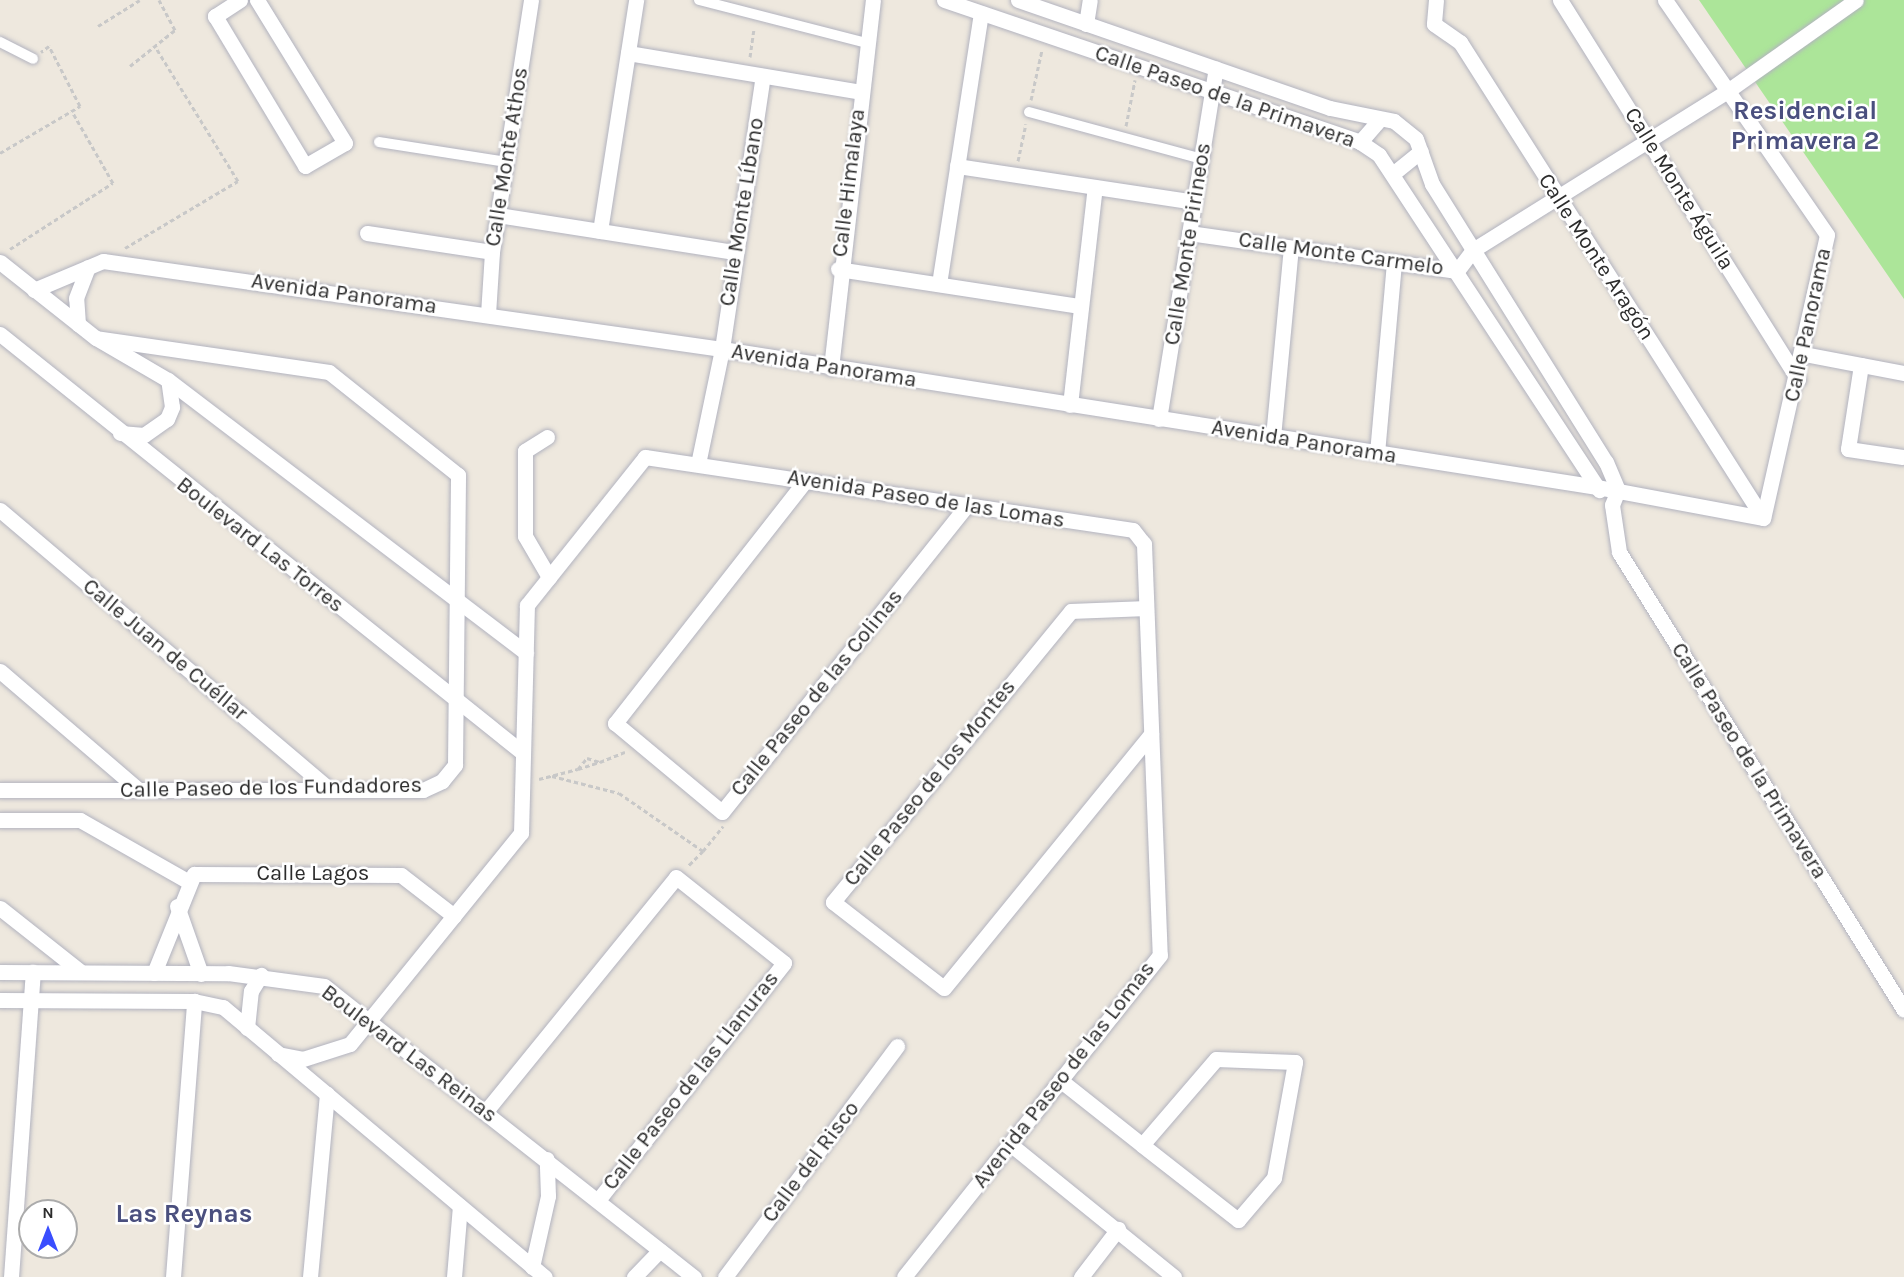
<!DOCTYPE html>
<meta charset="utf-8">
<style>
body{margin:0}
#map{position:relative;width:1904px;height:1277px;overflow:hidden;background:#eee8de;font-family:Karla,sans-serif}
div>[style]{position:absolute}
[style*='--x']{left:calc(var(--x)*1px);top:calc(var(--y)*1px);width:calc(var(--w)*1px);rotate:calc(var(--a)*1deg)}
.green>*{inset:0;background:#ace599}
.path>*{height:3px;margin-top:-1.5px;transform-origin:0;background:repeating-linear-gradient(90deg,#c8c8c8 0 4.5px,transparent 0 7.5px)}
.roads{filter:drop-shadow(0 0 2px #b2b3bf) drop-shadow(0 0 2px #b2b3bf)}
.pedestrian>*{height:10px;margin:-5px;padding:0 5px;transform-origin:5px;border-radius:5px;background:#fff}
.minor>*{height:15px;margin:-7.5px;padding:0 7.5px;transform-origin:7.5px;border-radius:7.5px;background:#fff}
span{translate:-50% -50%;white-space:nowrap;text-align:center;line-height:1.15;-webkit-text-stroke:5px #fff;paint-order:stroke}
.street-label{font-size:22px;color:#2c2c2c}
.quarter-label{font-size:26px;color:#4a4f7e;font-weight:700}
.north{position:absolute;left:18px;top:1199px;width:60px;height:60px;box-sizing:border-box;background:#fff;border:2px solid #ababab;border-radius:50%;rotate:0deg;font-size:16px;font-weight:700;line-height:24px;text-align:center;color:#2c2c2c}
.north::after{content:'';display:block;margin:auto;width:21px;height:27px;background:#3a4efe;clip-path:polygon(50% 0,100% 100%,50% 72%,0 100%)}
</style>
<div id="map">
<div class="green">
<div style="clip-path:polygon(1699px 0,1904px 0,1904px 299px)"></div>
</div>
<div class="path">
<div style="--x:98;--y:26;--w:49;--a:-31.8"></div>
<div style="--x:750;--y:57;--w:29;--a:-82"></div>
<div style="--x:130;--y:66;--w:58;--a:-38.7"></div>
<div style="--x:175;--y:30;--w:34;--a:-118"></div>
<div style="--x:1031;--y:100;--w:51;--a:-77.6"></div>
<div style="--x:1126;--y:126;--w:47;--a:-78.9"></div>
<div style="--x:0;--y:153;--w:93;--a:-30.4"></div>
<div style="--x:80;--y:106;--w:68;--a:-117.3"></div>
<div style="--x:49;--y:46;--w:10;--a:143"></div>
<div style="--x:1018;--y:161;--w:38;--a:-78"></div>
<div style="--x:125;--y:248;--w:131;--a:-30.7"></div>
<div style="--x:238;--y:181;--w:158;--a:-121.6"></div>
<div style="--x:10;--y:249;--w:122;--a:-32.7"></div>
<div style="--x:113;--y:183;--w:83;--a:-119.7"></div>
<div style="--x:578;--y:769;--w:23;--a:-18"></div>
<div style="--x:552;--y:776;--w:69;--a:14.2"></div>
<div style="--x:619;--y:793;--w:102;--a:34.6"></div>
<div style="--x:703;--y:851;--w:21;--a:135"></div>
<div style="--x:539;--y:779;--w:40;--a:-14.4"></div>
<div style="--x:578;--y:769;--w:14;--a:-51"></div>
<div style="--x:587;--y:758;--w:14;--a:17"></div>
<div style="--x:600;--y:762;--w:27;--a:-22"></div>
<div style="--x:703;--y:851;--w:32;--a:-51"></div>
</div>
<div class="roads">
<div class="pedestrian">
<div style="--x:699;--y:0;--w:173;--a:14.4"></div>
<div style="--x:0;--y:42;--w:37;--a:27"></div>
<div style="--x:1029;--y:112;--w:179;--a:15.2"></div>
<div style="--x:379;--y:142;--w:129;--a:8.9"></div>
</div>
<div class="minor">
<div style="--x:240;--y:0;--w:30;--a:147"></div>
<div style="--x:215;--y:16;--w:175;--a:59"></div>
<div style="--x:305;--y:166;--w:46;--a:-29.9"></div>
<div style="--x:345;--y:143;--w:168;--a:-121.6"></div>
<div style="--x:944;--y:0;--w:440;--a:18.8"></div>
<div style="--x:1360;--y:142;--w:23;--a:34"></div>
<div style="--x:1379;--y:155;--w:401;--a:56.7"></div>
<div style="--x:1018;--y:0;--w:330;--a:19.1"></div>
<div style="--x:1330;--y:108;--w:65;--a:11.5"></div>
<div style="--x:1394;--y:121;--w:28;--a:39"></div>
<div style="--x:1416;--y:139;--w:48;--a:70.4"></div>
<div style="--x:1432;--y:184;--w:328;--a:58"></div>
<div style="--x:1606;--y:462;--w:30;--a:67"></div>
<div style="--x:1618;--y:490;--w:16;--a:112"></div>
<div style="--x:1612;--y:505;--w:48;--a:81.5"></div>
<div style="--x:1619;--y:552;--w:539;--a:58.11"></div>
<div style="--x:1436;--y:0;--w:24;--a:95"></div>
<div style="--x:1434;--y:24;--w:32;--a:35"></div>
<div style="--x:1460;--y:42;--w:564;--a:57.52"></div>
<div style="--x:1560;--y:0;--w:448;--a:57.9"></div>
<div style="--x:1665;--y:0;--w:285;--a:55.4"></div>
<div style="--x:1827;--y:235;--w:290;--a:102.7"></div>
<div style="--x:1086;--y:24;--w:24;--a:-81"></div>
<div style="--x:628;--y:53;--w:236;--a:9.5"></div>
<div style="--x:1360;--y:142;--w:30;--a:-49"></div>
<div style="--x:957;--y:166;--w:240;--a:8.6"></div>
<div style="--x:1395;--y:172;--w:33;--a:-39"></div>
<div style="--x:498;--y:215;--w:238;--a:8.9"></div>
<div style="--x:600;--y:231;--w:234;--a:-81.1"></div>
<div style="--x:367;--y:233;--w:126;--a:8.6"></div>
<div style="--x:1189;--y:233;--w:271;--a:8.1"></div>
<div style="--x:1457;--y:271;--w:26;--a:-53"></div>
<div style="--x:1473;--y:250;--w:298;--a:-32"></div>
<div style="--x:1726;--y:92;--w:159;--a:-35.3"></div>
<div style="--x:0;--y:262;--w:122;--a:38.4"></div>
<div style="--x:96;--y:338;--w:83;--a:30.3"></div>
<div style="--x:168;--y:380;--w:450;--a:37.3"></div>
<div style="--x:838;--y:269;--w:244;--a:8.7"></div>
<div style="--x:939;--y:284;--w:274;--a:-81.2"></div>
<div style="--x:34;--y:290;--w:75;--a:-22.8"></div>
<div style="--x:103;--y:261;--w:625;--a:8.09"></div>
<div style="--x:722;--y:349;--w:886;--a:8.96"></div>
<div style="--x:1597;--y:487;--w:169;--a:10.6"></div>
<div style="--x:488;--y:314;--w:62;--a:-86.3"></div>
<div style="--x:492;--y:252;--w:255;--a:-81.2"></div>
<div style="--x:78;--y:324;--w:26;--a:-94"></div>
<div style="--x:76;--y:298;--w:33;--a:-69"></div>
<div style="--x:0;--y:334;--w:670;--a:38.7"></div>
<div style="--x:1804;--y:354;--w:102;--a:10.8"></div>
<div style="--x:1861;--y:365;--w:85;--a:98.8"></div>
<div style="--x:1848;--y:449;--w:55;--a:8.4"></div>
<div style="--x:831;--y:368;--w:370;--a:-83.5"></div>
<div style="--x:1070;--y:405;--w:219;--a:-83.5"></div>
<div style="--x:1159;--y:419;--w:355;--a:-80.8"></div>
<div style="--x:120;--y:433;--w:24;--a:5"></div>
<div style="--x:144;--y:435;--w:28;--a:-35"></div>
<div style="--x:167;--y:419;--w:13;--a:-67"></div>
<div style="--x:172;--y:407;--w:27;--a:-98"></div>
<div style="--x:547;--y:437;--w:26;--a:148"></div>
<div style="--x:525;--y:451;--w:85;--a:90"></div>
<div style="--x:525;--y:536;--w:48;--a:59.7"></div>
<div style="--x:1273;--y:437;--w:190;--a:-84.6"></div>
<div style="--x:1377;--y:453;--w:191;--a:-84.9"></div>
<div style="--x:698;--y:464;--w:117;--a:-78.2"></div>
<div style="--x:722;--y:349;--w:276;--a:-81.5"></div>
<div style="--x:805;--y:481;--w:308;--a:128.1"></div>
<div style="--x:615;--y:723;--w:139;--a:39.8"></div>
<div style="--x:722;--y:812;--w:393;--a:-51.4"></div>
<div style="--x:0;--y:510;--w:433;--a:40.3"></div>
<div style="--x:1146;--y:608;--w:75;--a:177.7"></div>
<div style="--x:1071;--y:611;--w:376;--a:129.3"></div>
<div style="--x:833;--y:902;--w:140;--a:37.8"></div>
<div style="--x:944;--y:988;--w:328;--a:-50.8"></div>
<div style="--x:0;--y:671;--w:183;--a:40.6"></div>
<div style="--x:0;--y:790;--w:423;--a:0"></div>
<div style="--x:423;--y:790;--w:21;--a:-25"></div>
<div style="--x:442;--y:781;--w:21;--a:-51"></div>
<div style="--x:455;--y:765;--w:290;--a:-89.4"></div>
<div style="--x:458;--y:475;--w:165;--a:-141.4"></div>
<div style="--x:329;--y:372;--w:235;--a:-171.7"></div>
<div style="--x:0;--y:820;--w:80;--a:0"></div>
<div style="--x:80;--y:820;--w:125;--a:29.6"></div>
<div style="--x:177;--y:906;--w:72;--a:70.6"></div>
<div style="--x:0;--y:908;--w:103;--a:38.3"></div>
<div style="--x:0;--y:972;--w:228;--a:0.3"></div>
<div style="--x:228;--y:973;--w:97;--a:7.7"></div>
<div style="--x:324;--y:986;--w:471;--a:38.2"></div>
<div style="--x:154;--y:973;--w:107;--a:-68"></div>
<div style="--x:194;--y:874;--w:207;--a:0.3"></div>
<div style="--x:401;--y:875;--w:67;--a:37.7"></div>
<div style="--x:0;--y:1000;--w:194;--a:0.3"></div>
<div style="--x:194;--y:1001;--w:30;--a:12"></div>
<div style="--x:223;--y:1007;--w:420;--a:40"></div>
<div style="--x:247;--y:1028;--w:37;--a:-84"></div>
<div style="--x:251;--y:991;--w:19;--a:-58"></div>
<div style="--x:278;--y:1054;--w:25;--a:11"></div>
<div style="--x:303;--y:1059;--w:49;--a:-17.7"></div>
<div style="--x:350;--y:1044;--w:272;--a:-51"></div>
<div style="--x:521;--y:833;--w:228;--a:-88.5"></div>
<div style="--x:527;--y:605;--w:189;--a:-51.4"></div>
<div style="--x:645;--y:457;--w:493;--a:8.5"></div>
<div style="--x:1133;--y:530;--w:18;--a:52"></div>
<div style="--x:1144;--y:544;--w:411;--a:87.8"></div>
<div style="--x:1160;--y:955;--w:411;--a:128.5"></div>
<div style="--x:1060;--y:1080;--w:105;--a:38.4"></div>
<div style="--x:1142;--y:1145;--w:122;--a:38"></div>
<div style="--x:1238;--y:1220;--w:55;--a:-49.4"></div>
<div style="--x:1274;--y:1178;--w:118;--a:-79.7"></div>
<div style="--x:1295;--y:1062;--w:79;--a:-177.8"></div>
<div style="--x:1216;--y:1059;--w:113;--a:130.7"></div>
<div style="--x:486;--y:1111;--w:301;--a:-50.9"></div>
<div style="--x:676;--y:877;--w:138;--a:38.5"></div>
<div style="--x:784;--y:963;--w:301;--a:128.1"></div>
<div style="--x:1010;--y:1144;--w:211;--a:39"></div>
<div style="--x:532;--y:1267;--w:73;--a:-77.3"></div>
<div style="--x:548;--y:1196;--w:37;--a:-92"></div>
<div style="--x:11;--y:1277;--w:306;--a:-85.9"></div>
<div style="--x:173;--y:1277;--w:277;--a:-85.6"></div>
<div style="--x:310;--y:1277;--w:184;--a:-84.7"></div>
<div style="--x:454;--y:1277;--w:71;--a:-85.2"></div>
<div style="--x:634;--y:1277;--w:37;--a:-46"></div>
<div style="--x:725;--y:1277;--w:288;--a:-53.3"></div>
<div style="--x:1081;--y:1277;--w:61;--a:-52.4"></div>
</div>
</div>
<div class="street-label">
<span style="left:1225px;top:97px;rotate:19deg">Calle Paseo de la Primavera</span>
<span style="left:507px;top:157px;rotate:-81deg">Calle Monte Athos</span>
<span style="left:849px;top:183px;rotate:-83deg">Calle Himalaya</span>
<span style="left:1679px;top:189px;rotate:58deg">Calle Monte Águila</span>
<span style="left:742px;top:212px;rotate:-81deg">Calle Monte Líbano</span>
<span style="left:1188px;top:244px;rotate:-81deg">Calle Monte Pirineos</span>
<span style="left:1341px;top:254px;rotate:8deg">Calle Monte Carmelo</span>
<span style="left:1596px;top:257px;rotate:57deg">Calle Monte Aragón</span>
<span style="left:344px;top:294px;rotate:8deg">Avenida Panorama</span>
<span style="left:1808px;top:325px;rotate:-78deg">Calle Panorama</span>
<span style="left:824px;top:366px;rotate:9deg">Avenida Panorama</span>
<span style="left:1304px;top:442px;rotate:9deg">Avenida Panorama</span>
<span style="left:926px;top:499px;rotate:9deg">Avenida Paseo de las Lomas</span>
<span style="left:260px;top:545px;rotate:38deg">Boulevard Las Torres</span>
<span style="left:165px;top:650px;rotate:40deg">Calle Juan de Cuéllar</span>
<span style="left:817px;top:693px;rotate:-51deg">Calle Paseo de las Colinas</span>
<span style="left:1749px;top:761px;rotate:58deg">Calle Paseo de la Primavera</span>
<span style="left:930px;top:783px;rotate:-51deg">Calle Paseo de los Montes</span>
<span style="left:271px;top:788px;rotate:-1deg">Calle Paseo de los Fundadores</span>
<span style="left:313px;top:874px">Calle Lagos</span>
<span style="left:409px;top:1054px;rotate:37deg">Boulevard Las Reinas</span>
<span style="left:1064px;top:1075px;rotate:-52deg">Avenida Paseo de las Lomas</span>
<span style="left:691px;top:1081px;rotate:-52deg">Calle Paseo de las Llanuras</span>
<span style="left:811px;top:1162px;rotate:-53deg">Calle del Risco</span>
</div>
<div class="quarter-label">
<span style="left:1805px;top:126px">Residencial<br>Primavera 2</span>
<span style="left:184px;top:1214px">Las Reynas</span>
</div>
<div class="north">N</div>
</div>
